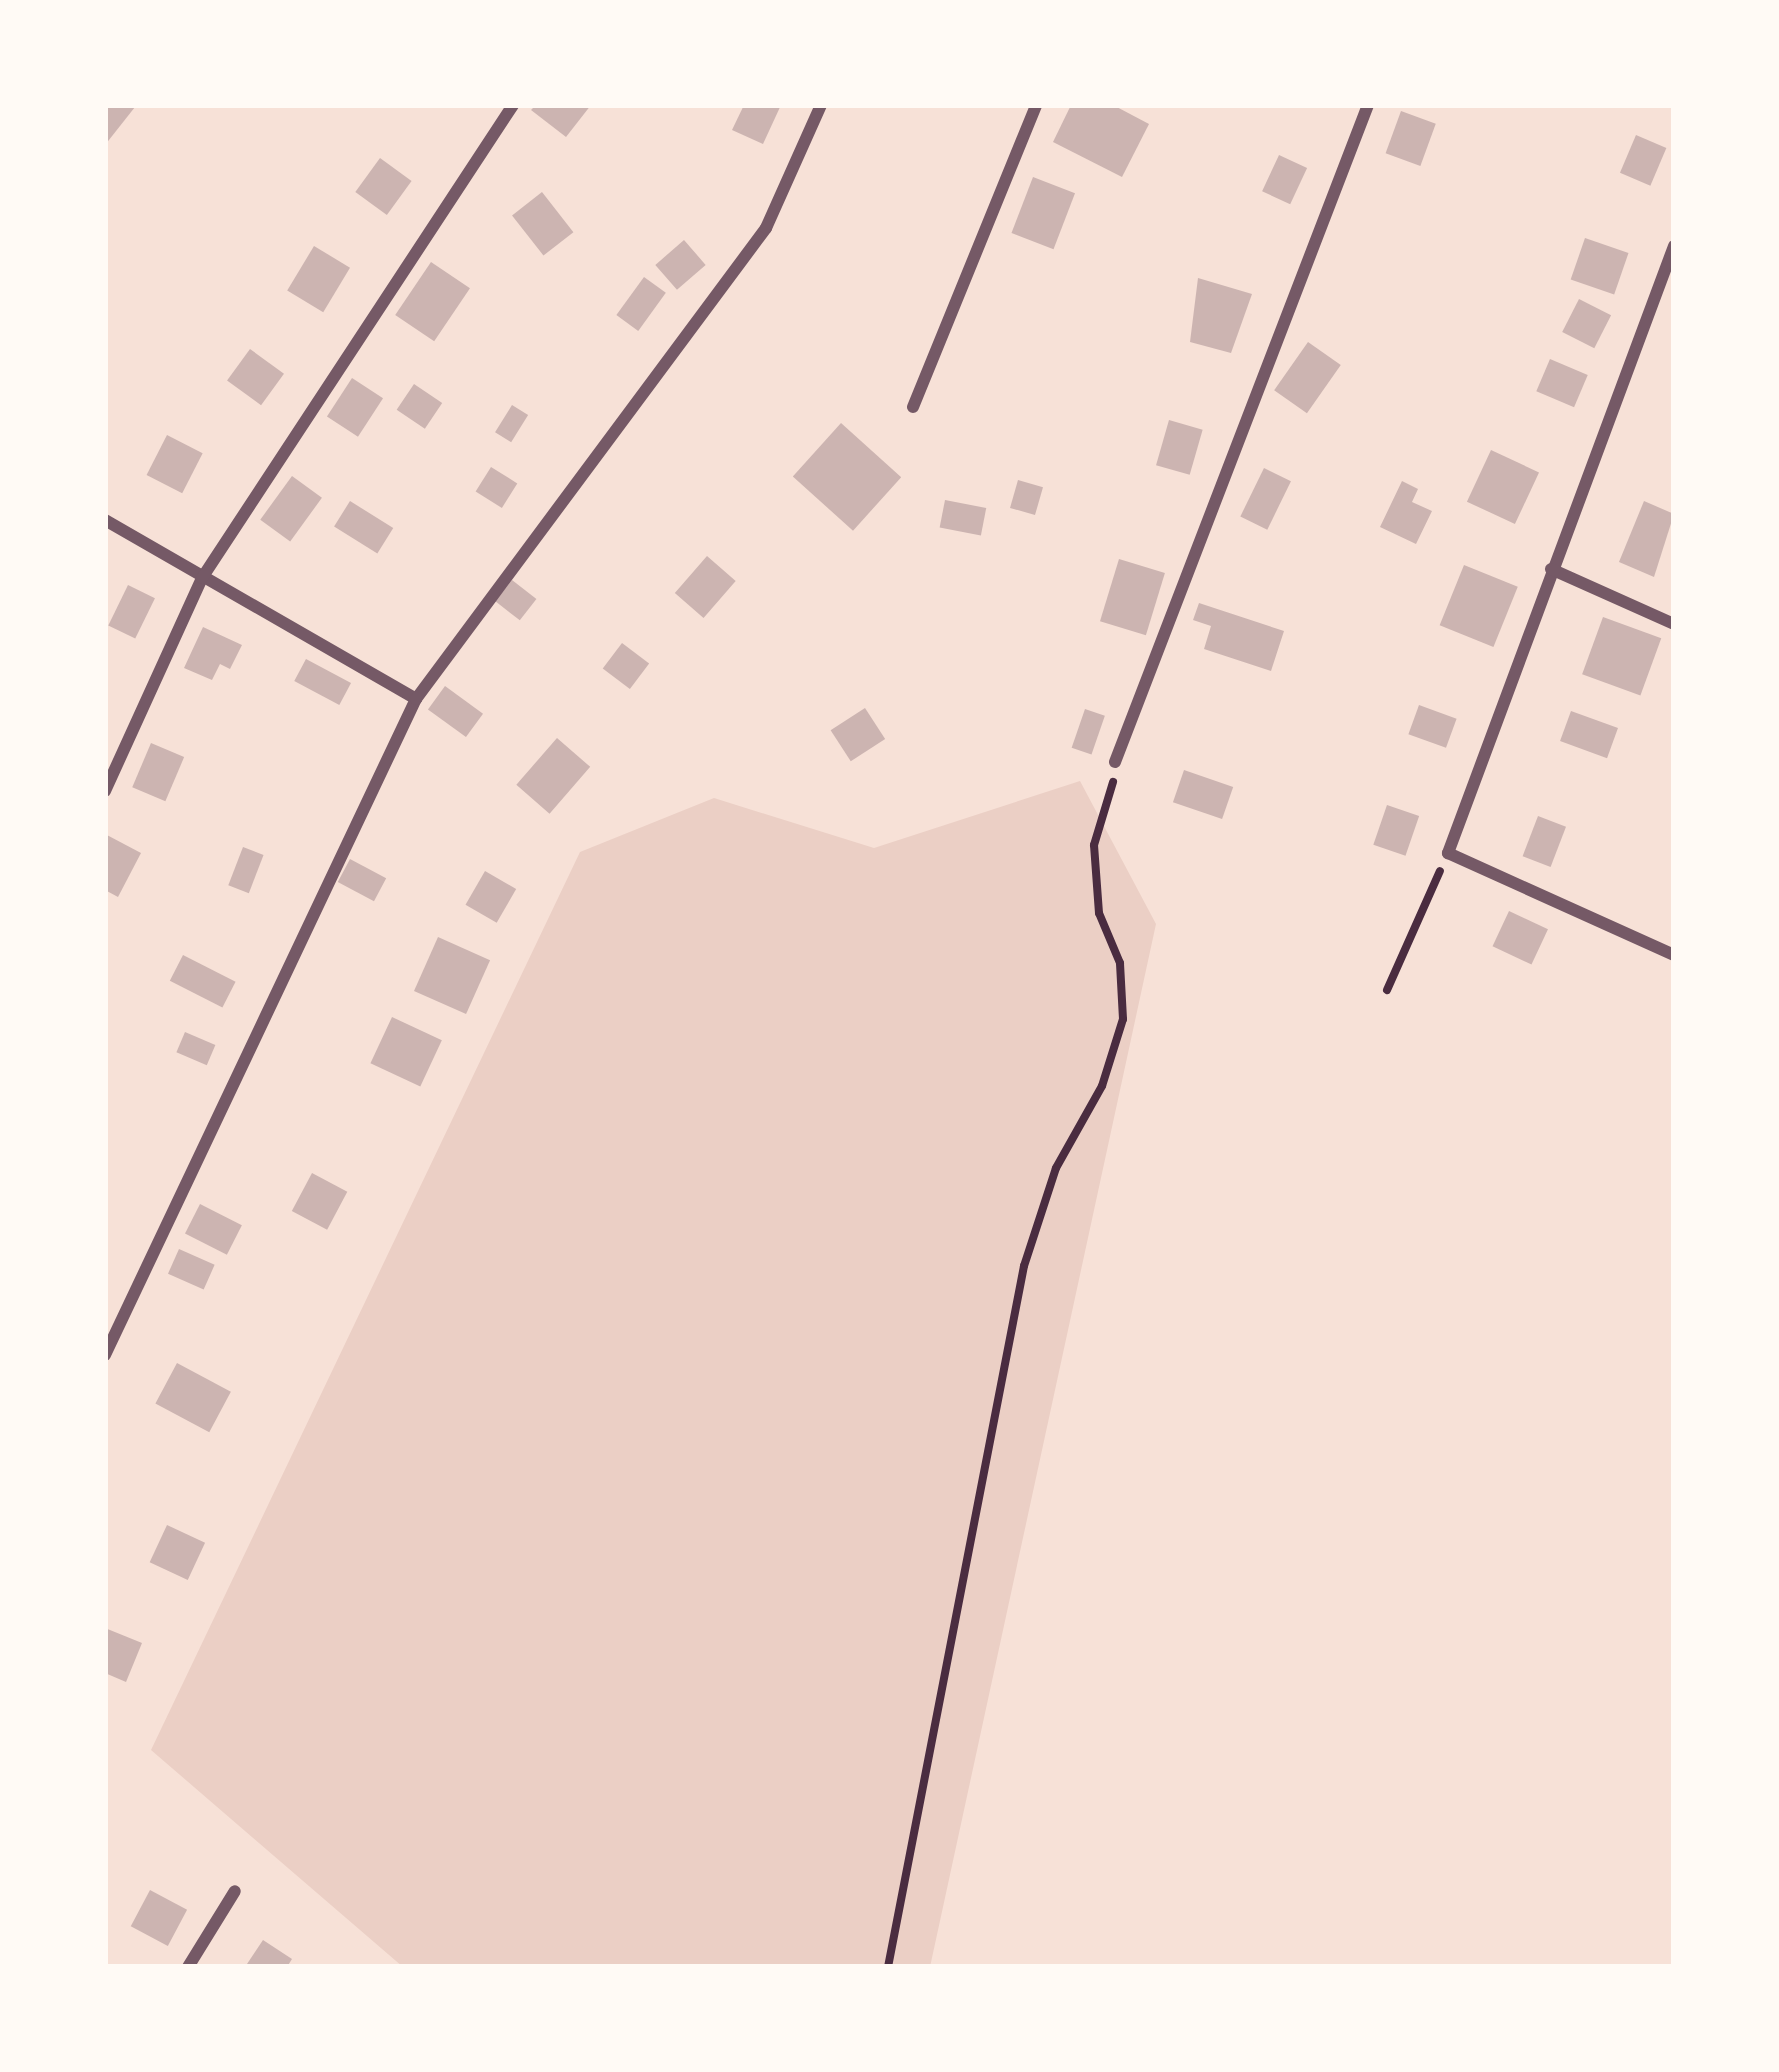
<!DOCTYPE html>
<style>
body{margin:0}
#map{position:relative;width:1779px;height:2072px;overflow:hidden;background:#f7e1d7;font-family:"IBM Plex Serif",serif}
div>[style]{position:absolute}
[style*='--x']{left:calc(var(--x)*1px);top:calc(var(--y)*1px);width:calc(var(--w)*1px);rotate:calc(var(--a)*1deg)}
.green>*{inset:0;background:#ebcfc5}
.building>*{inset:0;background:#ccb4b1;transform-origin:0 0}
.path>*{height:8px;margin:-4px;padding:0 4px;transform-origin:4px;border-radius:4px;background:#4a2c40}
.minor>*{height:12px;margin:-6px;padding:0 6px;transform-origin:6px;border-radius:6px;background:#755966}
span{translate:-50% -50%;white-space:nowrap;text-align:center;line-height:1.15;-webkit-text-stroke:10px #fffaf5;paint-order:stroke}
.frame{position:absolute;inset:0;border:108px solid #fffaf5;pointer-events:none}
</style>
<div id="map">
<div class="green">
<div style="clip-path:polygon(1080px 781px,1156px 924px,930px 1967px,403px 1967px,151px 1750px,580px 852px,714px 798px,874px 848px)"></div>
</div>
<div class="building">
<div style="clip-path:polygon(105px 105px,135px 107px,105px 145px)"></div>
<div style="clip-path:polygon(536px 105px,591px 105px,566px 137px,531px 110px)"></div>
<div style="clip-path:polygon(744px 105px,781px 105px,763px 144px,732px 130px)"></div>
<div style="clip-path:polygon(1071px 105px,1113px 105px,1149px 124px,1122px 177px,1053px 142px)"></div>
<div style="left:1401px;top:111px;width:37px;height:45px;rotate:20deg"></div>
<div style="left:1636px;top:135px;width:33px;height:41px;rotate:23deg"></div>
<div style="left:1279px;top:155px;width:31px;height:40px;rotate:25deg"></div>
<div style="left:380px;top:158px;width:39px;height:42px;rotate:36deg"></div>
<div style="left:1033px;top:177px;width:45px;height:60px;rotate:21deg"></div>
<div style="left:542px;top:192px;width:51px;height:38px;rotate:52deg"></div>
<div style="left:1585px;top:238px;width:46px;height:44px;rotate:19deg"></div>
<div style="left:684px;top:240px;width:33px;height:38px;rotate:49deg"></div>
<div style="left:314px;top:246px;width:42px;height:52px;rotate:31deg"></div>
<div style="left:431px;top:262px;width:47px;height:64px;rotate:34deg"></div>
<div style="left:644px;top:277px;width:27px;height:47px;rotate:36deg"></div>
<div style="clip-path:polygon(1198px 278px,1252px 294px,1231px 353px,1190px 342px)"></div>
<div style="left:1579px;top:299px;width:36px;height:37px;rotate:27deg"></div>
<div style="left:1308px;top:342px;width:40px;height:59px;rotate:35deg"></div>
<div style="left:250px;top:349px;width:42px;height:39px;rotate:36deg"></div>
<div style="left:1550px;top:359px;width:41px;height:35px;rotate:23deg"></div>
<div style="left:352px;top:378px;width:37px;height:46px;rotate:33deg"></div>
<div style="left:414px;top:384px;width:34px;height:31px;rotate:34deg"></div>
<div style="left:512px;top:405px;width:19px;height:32px;rotate:32deg"></div>
<div style="left:1169px;top:420px;width:35px;height:47px;rotate:16deg"></div>
<div style="left:841px;top:423px;width:81px;height:72px;rotate:42deg"></div>
<div style="left:167px;top:435px;width:40px;height:45px;rotate:27deg"></div>
<div style="left:1491px;top:450px;width:53px;height:57px;rotate:25deg"></div>
<div style="left:491px;top:467px;width:31px;height:29px;rotate:32deg"></div>
<div style="left:1264px;top:468px;width:30px;height:54px;rotate:26deg"></div>
<div style="left:292px;top:476px;width:37px;height:54px;rotate:36deg"></div>
<div style="left:1018px;top:480px;width:26px;height:29px;rotate:16deg"></div>
<div style="clip-path:polygon(1402px 481px,1418px 489px,1412px 502px,1432px 511px,1416px 544px,1380px 527px)"></div>
<div style="left:945px;top:500px;width:42px;height:28px;rotate:11deg"></div>
<div style="left:350px;top:501px;width:51px;height:30px;rotate:32deg"></div>
<div style="clip-path:polygon(1644px 501px,1674px 514px,1654px 577px,1619px 562px)"></div>
<div style="left:707px;top:556px;width:38px;height:49px;rotate:41deg"></div>
<div style="left:1119px;top:559px;width:48px;height:65px;rotate:17deg"></div>
<div style="left:1464px;top:565px;width:58px;height:65px;rotate:22deg"></div>
<div style="left:512px;top:580px;width:31px;height:27px;rotate:38deg"></div>
<div style="left:128px;top:585px;width:30px;height:45px;rotate:26deg"></div>
<div style="clip-path:polygon(1199px 603px,1284px 631px,1271px 671px,1204px 649px,1211px 626px,1193px 620px)"></div>
<div style="left:1603px;top:617px;width:62px;height:61px;rotate:20deg"></div>
<div style="clip-path:polygon(203px 627px,242px 645px,230px 669px,220px 664px,212px 680px,184px 668px)"></div>
<div style="left:622px;top:643px;width:34px;height:32px;rotate:37deg"></div>
<div style="left:306px;top:659px;width:51px;height:25px;rotate:28deg"></div>
<div style="left:445px;top:686px;width:47px;height:29px;rotate:36deg"></div>
<div style="left:1419px;top:705px;width:40px;height:31px;rotate:20deg"></div>
<div style="left:865px;top:708px;width:37px;height:41px;rotate:57deg"></div>
<div style="left:1085px;top:709px;width:21px;height:41px;rotate:19deg"></div>
<div style="left:1571px;top:711px;width:50px;height:32px;rotate:20deg"></div>
<div style="left:557px;top:738px;width:44px;height:62px;rotate:41deg"></div>
<div style="left:151px;top:743px;width:36px;height:48px;rotate:23deg"></div>
<div style="left:1184px;top:770px;width:52px;height:34px;rotate:19deg"></div>
<div style="left:1387px;top:805px;width:34px;height:42px;rotate:19deg"></div>
<div style="left:1538px;top:816px;width:30px;height:43px;rotate:21deg"></div>
<div style="clip-path:polygon(105px 834px,141px 853px,118px 897px,105px 890px)"></div>
<div style="left:243px;top:847px;width:22px;height:41px;rotate:21deg"></div>
<div style="left:350px;top:859px;width:41px;height:26px;rotate:28deg"></div>
<div style="left:485px;top:871px;width:36px;height:39px;rotate:30deg"></div>
<div style="left:1509px;top:911px;width:43px;height:39px;rotate:25deg"></div>
<div style="left:438px;top:937px;width:57px;height:59px;rotate:24deg"></div>
<div style="left:183px;top:955px;width:59px;height:29px;rotate:27deg"></div>
<div style="left:392px;top:1017px;width:55px;height:51px;rotate:25deg"></div>
<div style="left:185px;top:1032px;width:33px;height:22px;rotate:23deg"></div>
<div style="left:312px;top:1173px;width:40px;height:43px;rotate:28deg"></div>
<div style="left:200px;top:1204px;width:47px;height:33px;rotate:27deg"></div>
<div style="left:179px;top:1249px;width:39px;height:27px;rotate:24deg"></div>
<div style="left:177px;top:1363px;width:61px;height:46px;rotate:28deg"></div>
<div style="left:167px;top:1525px;width:42px;height:41px;rotate:25deg"></div>
<div style="clip-path:polygon(105px 1628px,142px 1643px,126px 1682px,105px 1673px)"></div>
<div style="left:150px;top:1890px;width:42px;height:41px;rotate:28deg"></div>
<div style="clip-path:polygon(263px 1940px,292px 1959px,287px 1967px,245px 1967px)"></div>
</div>
<div class="path">
<div style="--x:1387;--y:990;--w:130;--a:-66"></div>
<div style="--x:888;--y:1967;--w:714;--a:-79.02"></div>
<div style="--x:1024;--y:1266;--w:103;--a:-71.9"></div>
<div style="--x:1056;--y:1168;--w:94;--a:-60.7"></div>
<div style="--x:1102;--y:1086;--w:70;--a:-72.6"></div>
<div style="--x:1123;--y:1019;--w:56;--a:-93.1"></div>
<div style="--x:1120;--y:963;--w:54;--a:-112.8"></div>
<div style="--x:1099;--y:913;--w:68;--a:-94.2"></div>
<div style="--x:1094;--y:845;--w:66;--a:-73.2"></div>
</div>
<div class="minor">
<div style="--x:1674;--y:246;--w:648;--a:110.42"></div>
<div style="--x:1448;--y:853;--w:248;--a:24.3"></div>
<div style="--x:913;--y:407;--w:326;--a:-67.8"></div>
<div style="--x:105;--y:520;--w:359;--a:29.9"></div>
<div style="--x:1551;--y:569;--w:135;--a:24.1"></div>
<div style="--x:1115;--y:762;--w:704;--a:-68.94"></div>
<div style="--x:105;--y:791;--w:234;--a:-65.5"></div>
<div style="--x:202;--y:578;--w:566;--a:-56.67"></div>
<div style="--x:105;--y:1355;--w:726;--a:-64.64"></div>
<div style="--x:416;--y:699;--w:587;--a:-53.38"></div>
<div style="--x:766;--y:228;--w:135;--a:-65.9"></div>
<div style="--x:188;--y:1967;--w:89;--a:-58.3"></div>
</div>
<div class="frame"></div>
</div>
